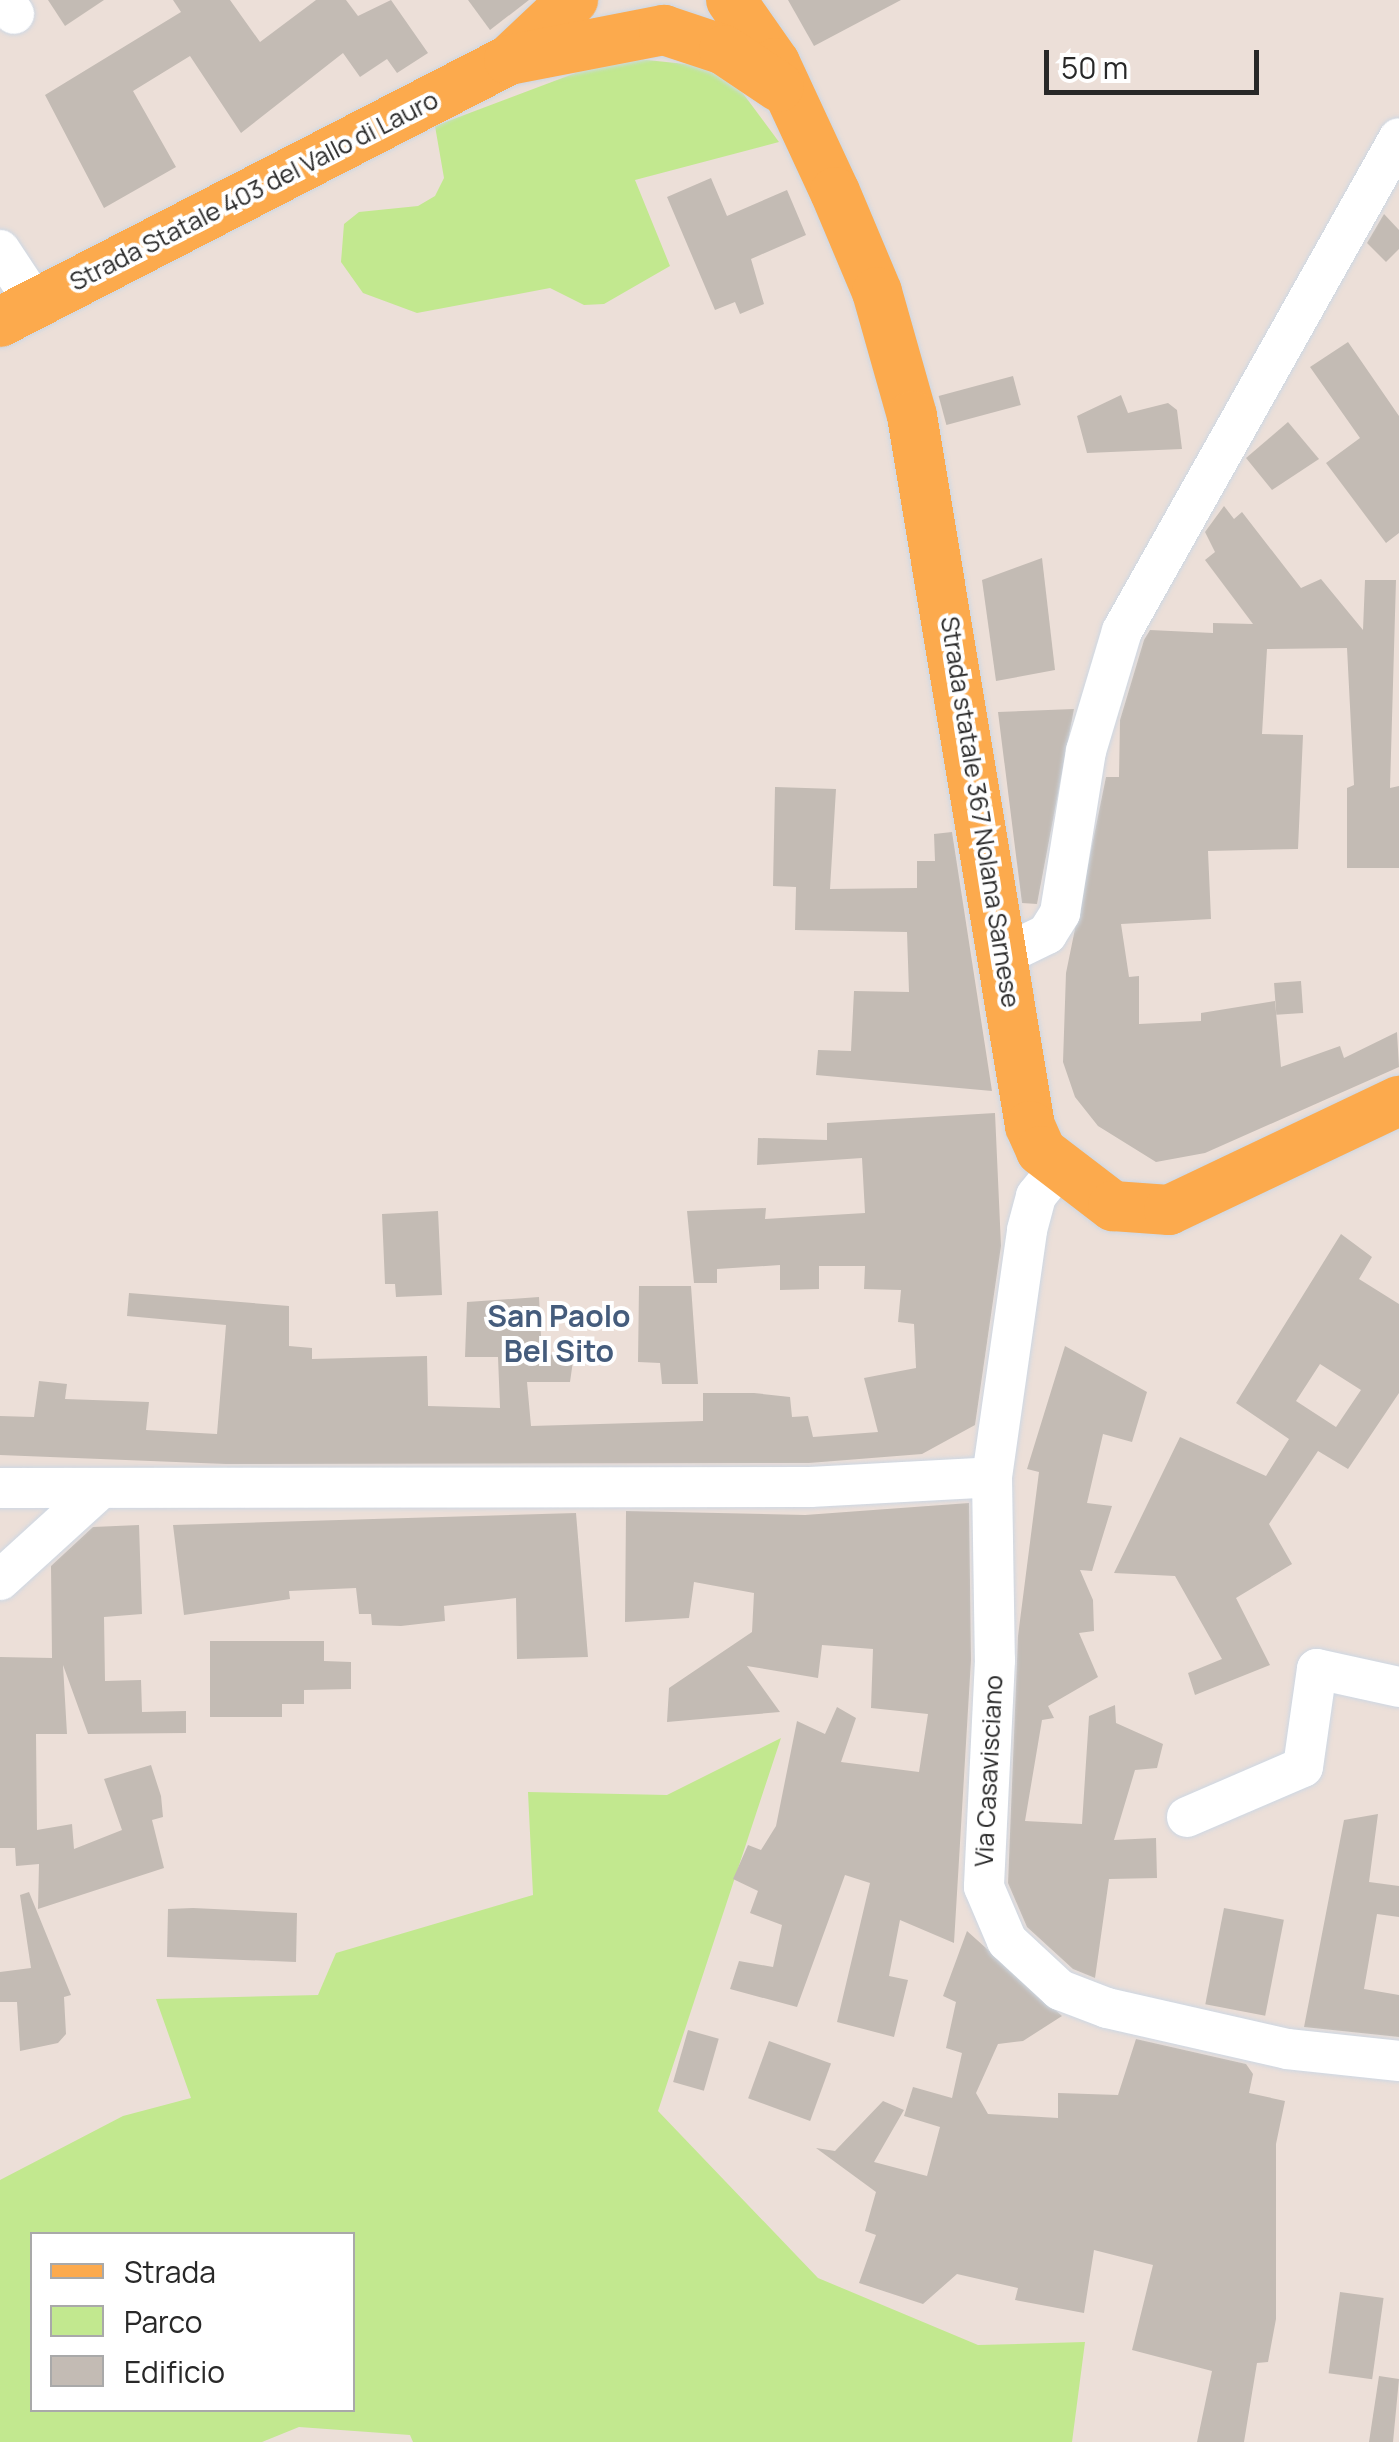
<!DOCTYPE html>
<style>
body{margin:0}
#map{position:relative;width:1399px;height:2442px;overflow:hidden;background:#ecdfd8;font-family:Manrope,sans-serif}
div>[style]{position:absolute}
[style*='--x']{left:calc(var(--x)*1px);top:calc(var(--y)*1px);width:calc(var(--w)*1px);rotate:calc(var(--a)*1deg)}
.green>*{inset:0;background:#c2e88f}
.building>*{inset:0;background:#c3bbb4;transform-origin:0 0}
.roads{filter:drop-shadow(0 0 2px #cdd7e3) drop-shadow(0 0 2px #cdd7e3)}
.minor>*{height:40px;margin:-20px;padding:0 20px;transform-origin:20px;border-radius:20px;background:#fff}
.major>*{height:50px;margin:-25px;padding:0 25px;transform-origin:25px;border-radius:25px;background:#fcaa4d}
span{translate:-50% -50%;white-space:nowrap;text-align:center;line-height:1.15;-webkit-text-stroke:8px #fff;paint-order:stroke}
.street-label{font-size:25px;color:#282828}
.quarter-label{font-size:30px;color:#455c7c;font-weight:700}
.legend{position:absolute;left:30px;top:2232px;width:325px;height:180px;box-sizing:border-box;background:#fff;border:2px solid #a9a9a9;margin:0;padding:12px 18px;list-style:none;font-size:30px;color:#282828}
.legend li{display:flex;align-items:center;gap:20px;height:50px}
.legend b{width:50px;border:2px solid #a9a9a9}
.scale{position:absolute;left:1044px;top:50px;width:215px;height:45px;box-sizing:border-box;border:5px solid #282828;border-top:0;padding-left:12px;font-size:30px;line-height:35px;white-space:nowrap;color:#282828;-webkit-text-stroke:8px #fff;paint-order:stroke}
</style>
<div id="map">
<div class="green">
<div style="clip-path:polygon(618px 57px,705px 66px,736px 84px,779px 142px,635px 180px,670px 266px,604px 304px,584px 305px,550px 288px,417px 313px,363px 293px,341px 262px,344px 224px,359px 212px,418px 206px,435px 196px,444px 178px,435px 126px)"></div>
<div style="clip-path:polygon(evenodd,781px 1738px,658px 2111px,818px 2278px,978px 2345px,1085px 2342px,1072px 2442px,413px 2442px,410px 2435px,299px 2427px,262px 2442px,0 2442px,0 2180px,123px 2116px,191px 2098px,156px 1999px,318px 1995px,336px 1953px,533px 1895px,528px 1792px,667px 1795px,781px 1738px,32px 2234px,352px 2234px,352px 2410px,32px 2410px,32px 2234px)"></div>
</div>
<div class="building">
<div style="clip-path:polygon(48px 0,104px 0,65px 26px)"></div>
<div style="clip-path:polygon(173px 0,230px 0,260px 42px,316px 0,346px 0,358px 16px,391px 0,428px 53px,397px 73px,387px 59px,360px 77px,343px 53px,241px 133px,190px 56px,133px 91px,176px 167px,104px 208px,45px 95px,181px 12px)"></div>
<div style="clip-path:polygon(468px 0,529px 0,490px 30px)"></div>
<div style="clip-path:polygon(788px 0,901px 0,814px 46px)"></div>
<div style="clip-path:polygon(711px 178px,727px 216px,787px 190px,806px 235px,751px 259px,764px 304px,740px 314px,735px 302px,715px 310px,667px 197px)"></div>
<div style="clip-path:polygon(1384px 214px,1399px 230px,1399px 249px,1386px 262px,1367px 243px)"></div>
<div style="clip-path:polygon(1348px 342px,1399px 416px,1399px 533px,1386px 543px,1326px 463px,1360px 438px,1310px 367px)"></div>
<div style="left:1013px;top:376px;width:30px;height:77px;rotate:75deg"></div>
<div style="clip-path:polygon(1121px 395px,1128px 413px,1168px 403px,1177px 410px,1182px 449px,1087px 453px,1077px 416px)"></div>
<div style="clip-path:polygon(1288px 422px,1319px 459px,1272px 490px,1246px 458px)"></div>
<div style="clip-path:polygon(1224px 506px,1234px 519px,1242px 512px,1301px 588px,1321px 579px,1363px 630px,1365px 580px,1396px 580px,1390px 788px,1399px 786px,1399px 868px,1347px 868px,1347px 788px,1354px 785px,1347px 648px,1267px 649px,1262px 734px,1303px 735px,1298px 849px,1208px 851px,1211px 919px,1121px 924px,1129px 977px,1139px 976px,1139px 1024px,1201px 1021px,1201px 1013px,1275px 1001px,1281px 1067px,1340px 1046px,1344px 1058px,1397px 1032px,1399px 1067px,1205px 1153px,1156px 1162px,1098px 1126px,1075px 1097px,1063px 1062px,1066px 973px,1106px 777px,1119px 777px,1120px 720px,1144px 640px,1150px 630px,1213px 633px,1213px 623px,1253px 624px,1205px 560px,1215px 552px,1205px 532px)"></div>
<div style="clip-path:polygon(1042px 558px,1055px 670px,996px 681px,982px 580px)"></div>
<div style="clip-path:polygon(1074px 709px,1037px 904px,1022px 903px,998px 712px)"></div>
<div style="clip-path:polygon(775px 787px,836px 789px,830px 889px,917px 888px,917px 861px,935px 861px,934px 834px,952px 832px,992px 1091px,816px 1075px,818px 1050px,851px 1051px,854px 991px,909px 992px,907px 932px,795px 930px,796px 887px,773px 886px)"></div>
<div style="left:1301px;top:981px;width:32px;height:27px;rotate:86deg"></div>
<div style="clip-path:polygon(995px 1113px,1001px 1246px,975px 1425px,922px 1454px,809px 1463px,226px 1464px,0 1455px,0 1416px,34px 1417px,39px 1381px,67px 1384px,65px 1399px,149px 1402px,146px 1430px,217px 1434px,226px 1325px,127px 1316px,129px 1293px,289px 1306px,289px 1346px,312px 1348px,312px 1359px,427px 1356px,428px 1406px,500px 1408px,498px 1357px,465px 1357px,467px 1302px,539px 1297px,542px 1355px,574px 1354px,570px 1382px,527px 1382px,531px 1426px,703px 1421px,703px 1393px,754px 1393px,790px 1397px,792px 1417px,808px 1416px,813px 1437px,878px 1432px,864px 1378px,916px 1368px,914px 1324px,898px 1322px,901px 1290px,864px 1289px,865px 1266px,819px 1266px,819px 1289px,780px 1290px,780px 1265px,717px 1269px,717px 1283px,694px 1283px,687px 1211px,766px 1208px,765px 1219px,865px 1213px,862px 1158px,757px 1165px,758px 1138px,827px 1140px,827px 1123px)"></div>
<div style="clip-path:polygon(438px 1211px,442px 1295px,396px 1297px,395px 1284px,385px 1284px,382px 1214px)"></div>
<div style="clip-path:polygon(evenodd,1341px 1234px,1372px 1257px,1359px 1279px,1399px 1304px,1399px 1393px,1348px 1469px,1318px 1451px,1269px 1524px,1292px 1564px,1236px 1598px,1270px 1665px,1195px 1695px,1188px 1673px,1222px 1659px,1175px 1576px,1114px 1573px,1180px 1437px,1266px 1476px,1289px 1439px,1236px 1403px,1341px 1234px,1320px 1364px,1361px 1390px,1336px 1427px,1296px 1401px,1320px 1364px)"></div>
<div style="clip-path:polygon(639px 1286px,691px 1286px,698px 1384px,662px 1384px,660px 1363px,638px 1362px)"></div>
<div style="clip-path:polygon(1065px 1346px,1147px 1392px,1132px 1442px,1103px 1434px,1087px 1503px,1112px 1506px,1092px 1571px,1080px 1570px,1093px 1600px,1094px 1631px,1079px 1633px,1098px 1677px,1048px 1706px,1054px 1718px,1042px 1720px,1025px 1821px,1082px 1824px,1089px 1716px,1115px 1705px,1116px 1723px,1163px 1744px,1157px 1768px,1135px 1770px,1114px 1840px,1156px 1838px,1157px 1878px,1109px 1879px,1095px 1978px,1073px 1969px,1027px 1927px,1008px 1883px,1018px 1636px,1039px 1472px,1027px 1469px)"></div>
<div style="clip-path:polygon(969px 1503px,971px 1660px,954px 1943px,900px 1920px,889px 1976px,908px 1980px,894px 2037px,837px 2022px,870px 1883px,845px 1875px,797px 2007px,730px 1989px,739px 1961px,773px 1967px,782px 1925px,750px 1913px,758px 1891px,733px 1879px,748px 1845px,761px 1850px,776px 1826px,797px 1721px,825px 1734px,837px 1707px,856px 1718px,841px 1762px,919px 1772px,928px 1714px,871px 1708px,873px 1649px,822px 1645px,818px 1678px,747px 1666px,780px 1712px,667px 1722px,669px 1688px,752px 1632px,754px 1593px,694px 1582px,689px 1618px,625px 1622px,626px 1511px,805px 1515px)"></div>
<div style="clip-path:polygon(576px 1513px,588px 1657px,517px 1659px,516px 1598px,444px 1606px,445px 1621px,401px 1626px,372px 1625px,371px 1614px,359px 1614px,356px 1588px,289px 1591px,290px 1599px,184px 1615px,173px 1525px)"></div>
<div style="clip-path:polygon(139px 1525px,142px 1614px,104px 1617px,105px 1681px,141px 1680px,142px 1712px,186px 1711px,186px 1733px,88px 1734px,63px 1665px,67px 1734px,36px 1734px,37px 1830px,72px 1824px,74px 1849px,122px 1830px,104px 1779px,151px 1765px,161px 1796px,163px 1817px,152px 1820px,164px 1868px,38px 1909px,39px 1864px,16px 1866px,15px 1848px,0 1848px,0 1657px,52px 1658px,51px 1566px,93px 1527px)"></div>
<div style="clip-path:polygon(210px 1641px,324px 1641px,324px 1661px,351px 1662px,351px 1689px,304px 1690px,304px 1704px,282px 1704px,282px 1717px,210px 1717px)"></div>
<div style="clip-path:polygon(1378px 1814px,1369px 1882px,1399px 1886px,1399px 1917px,1377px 1914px,1364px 1989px,1399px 1995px,1399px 2037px,1304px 2027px,1344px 1820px)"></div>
<div style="clip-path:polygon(29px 1892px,71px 1995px,64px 1997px,66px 2034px,58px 2043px,20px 2051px,17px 2002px,0 2002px,0 1972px,31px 1968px,20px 1895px)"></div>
<div style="clip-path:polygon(193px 1908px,297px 1913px,296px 1962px,167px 1957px,168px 1909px)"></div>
<div style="left:1224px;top:1908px;width:61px;height:98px;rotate:11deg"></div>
<div style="clip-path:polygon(967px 1931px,1062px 2016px,1023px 2041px,998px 2044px,976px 2093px,988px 2114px,1058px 2118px,1058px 2093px,1118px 2095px,1136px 2039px,1246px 2064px,1253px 2074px,1249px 2093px,1285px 2101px,1276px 2144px,1276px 2319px,1268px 2362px,1257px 2363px,1244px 2442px,1197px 2442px,1212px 2371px,1132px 2350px,1153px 2265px,1094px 2250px,1084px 2313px,1015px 2300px,1018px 2288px,957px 2274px,923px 2304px,859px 2283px,876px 2235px,865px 2231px,876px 2192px,816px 2148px,835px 2151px,883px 2101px,904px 2110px,874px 2162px,927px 2176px,940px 2127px,904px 2116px,913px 2087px,952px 2098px,962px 2053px,946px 2048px,956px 2002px,943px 1996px)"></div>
<div style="left:688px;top:2030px;width:32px;height:54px;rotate:16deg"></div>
<div style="left:769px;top:2041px;width:66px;height:61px;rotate:20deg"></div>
<div style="left:1340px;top:2292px;width:44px;height:82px;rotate:8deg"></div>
<div style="clip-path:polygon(1379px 2376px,1399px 2379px,1393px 2442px,1369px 2442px)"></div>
</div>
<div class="roads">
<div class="minor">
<div style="--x:4;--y:0;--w:17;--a:54"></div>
<div style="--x:0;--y:250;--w:64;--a:56.6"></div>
<div style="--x:1004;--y:955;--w:48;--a:-26"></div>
<div style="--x:1047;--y:934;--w:25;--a:-58"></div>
<div style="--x:1060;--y:913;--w:164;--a:-80.9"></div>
<div style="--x:1086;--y:751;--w:125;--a:-73.3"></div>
<div style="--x:1122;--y:631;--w:565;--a:-60.67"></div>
<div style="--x:992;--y:1477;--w:183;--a:89.1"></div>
<div style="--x:995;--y:1660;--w:227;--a:92.8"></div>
<div style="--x:984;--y:1887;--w:59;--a:66.9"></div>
<div style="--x:1007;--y:1941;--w:72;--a:42.8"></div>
<div style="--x:1060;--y:1990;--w:50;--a:21"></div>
<div style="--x:1107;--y:2008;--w:185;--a:12.8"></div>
<div style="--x:1287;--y:2049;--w:113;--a:6.1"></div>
<div style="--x:0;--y:1488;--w:810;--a:-0.07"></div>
<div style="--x:810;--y:1487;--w:182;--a:-3.1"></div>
<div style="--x:992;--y:1477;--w:249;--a:-81.9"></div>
<div style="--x:1027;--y:1230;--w:35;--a:-75"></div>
<div style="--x:1036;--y:1196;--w:35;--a:-51"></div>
<div style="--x:0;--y:1580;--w:135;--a:-42.3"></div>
<div style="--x:1187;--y:1817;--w:126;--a:-23.3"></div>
<div style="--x:1303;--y:1767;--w:99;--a:-81.9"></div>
<div style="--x:1317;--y:1669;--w:84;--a:12.4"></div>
</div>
<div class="major">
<div style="--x:731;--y:0;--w:77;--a:55.1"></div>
<div style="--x:775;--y:63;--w:142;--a:65.1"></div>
<div style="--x:835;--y:192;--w:108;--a:67.2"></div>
<div style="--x:877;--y:292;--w:129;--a:74.2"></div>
<div style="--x:912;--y:416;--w:720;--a:80.56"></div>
<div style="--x:1030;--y:1126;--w:27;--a:66"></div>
<div style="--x:1041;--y:1151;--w:91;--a:37.4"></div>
<div style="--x:1113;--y:1206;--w:56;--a:4.1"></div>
<div style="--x:1169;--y:1210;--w:255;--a:-25.4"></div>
<div style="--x:509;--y:60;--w:88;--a:-43.2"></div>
<div style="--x:0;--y:322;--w:572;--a:-27.24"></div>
<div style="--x:509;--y:60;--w:158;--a:-11"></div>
<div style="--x:664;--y:30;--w:63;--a:18.4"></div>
<div style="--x:724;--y:50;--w:66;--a:33.9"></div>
</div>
</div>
<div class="street-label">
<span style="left:254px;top:191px;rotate:-27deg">Strada Statale 403 del Vallo di Lauro</span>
<span style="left:980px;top:812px;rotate:81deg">Strada statale 367 Nolana Sarnese</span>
<span style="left:989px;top:1771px;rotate:-87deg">Via Casavisciano</span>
</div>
<div class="quarter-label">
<span style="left:559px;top:1333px">San Paolo<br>Bel Sito</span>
</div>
<ul class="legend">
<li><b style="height:12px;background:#fcaa4d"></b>Strada</li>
<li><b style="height:28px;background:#c2e88f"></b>Parco</li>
<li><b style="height:28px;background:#c3bbb4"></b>Edificio</li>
</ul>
<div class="scale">50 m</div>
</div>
